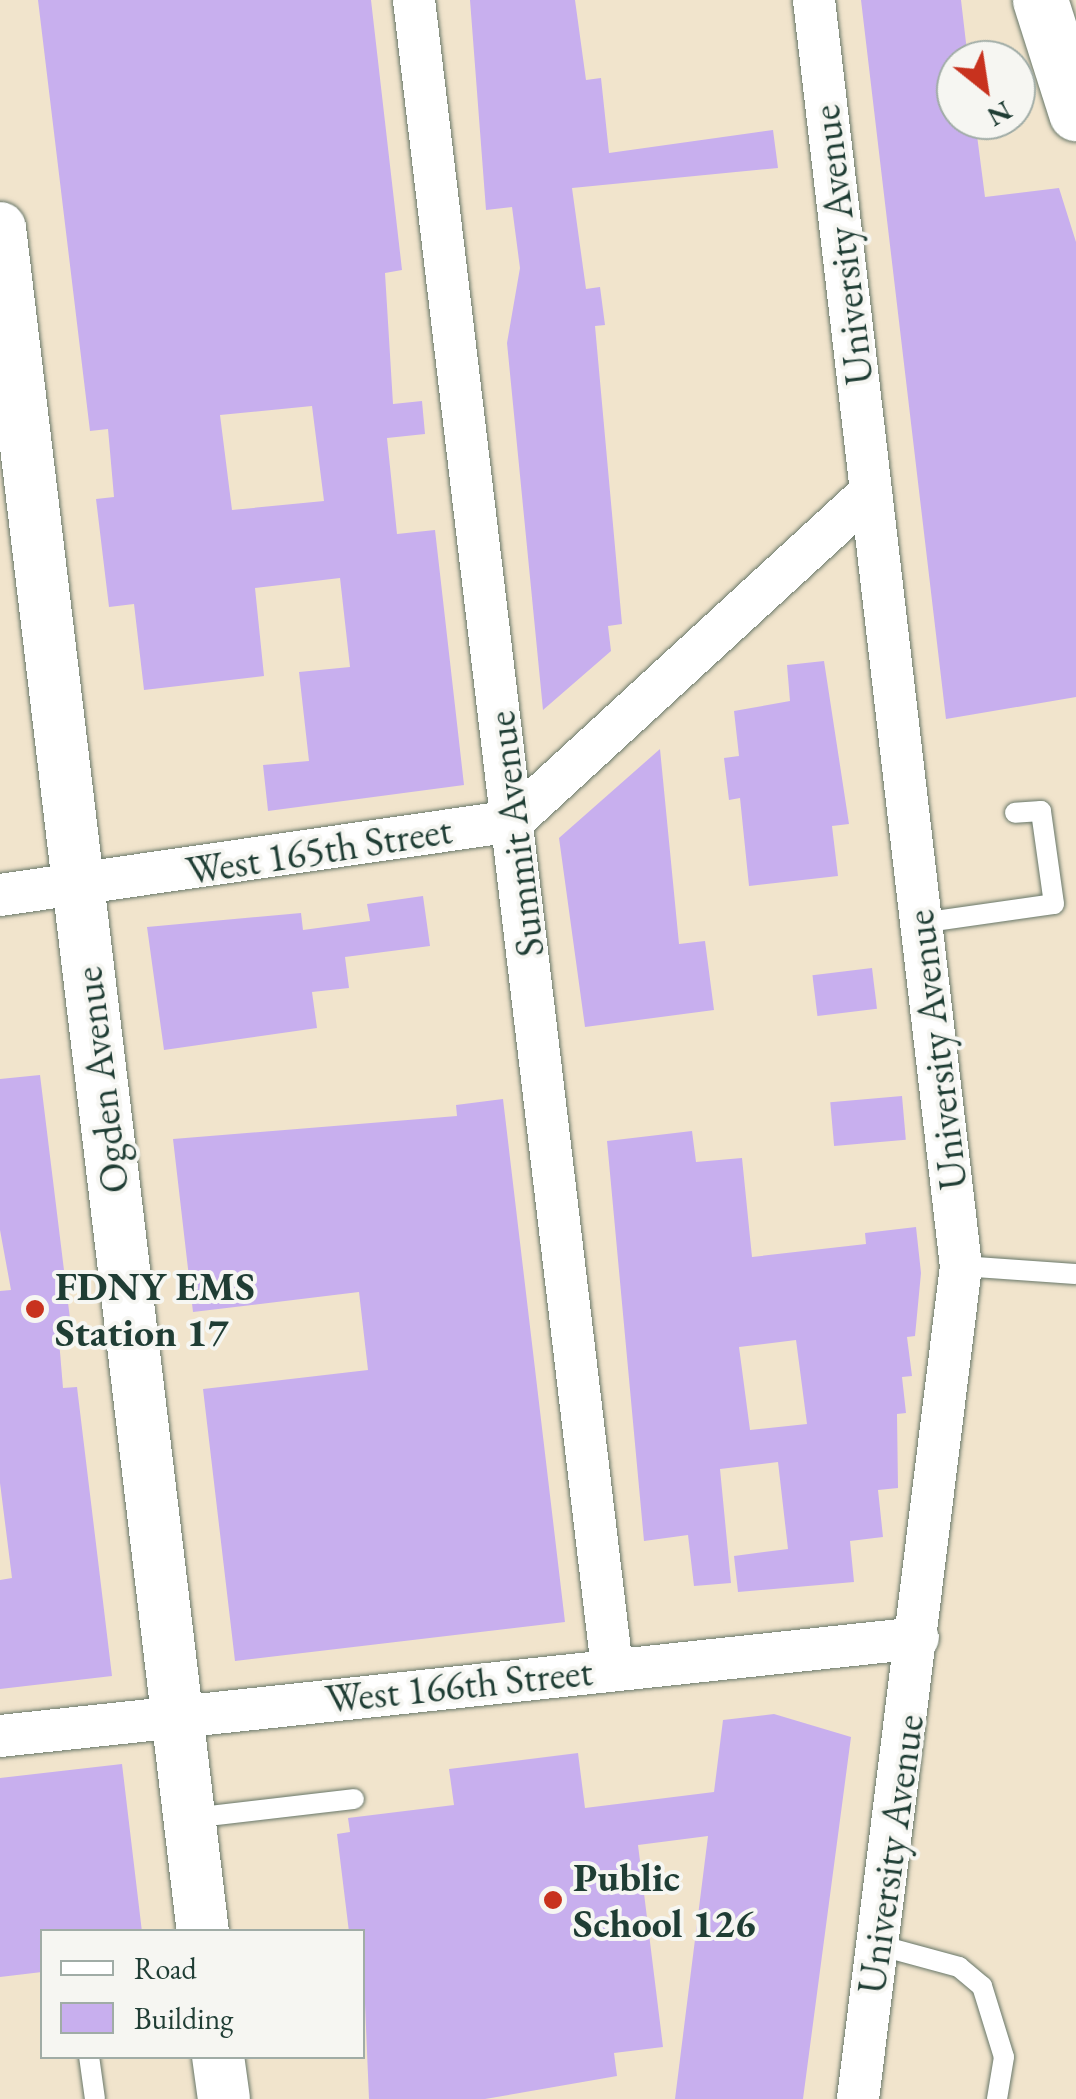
<!DOCTYPE html>
<style>
body{margin:0}
#map{position:relative;width:1076px;height:2099px;overflow:hidden;background:#f1e4cc;font-family:"EB Garamond",serif}
div>[style]{position:absolute}
[style*='--x']{left:calc(var(--x)*1px);top:calc(var(--y)*1px);width:calc(var(--w)*1px);rotate:calc(var(--a)*1deg)}
.building>*{inset:0;background:#c8afee;transform-origin:0 0}
.roads{filter:drop-shadow(0 0 2px #687769) drop-shadow(0 0 2px #687769)}
.service>*{height:20px;margin:-10px;padding:0 10px;transform-origin:10px;border-radius:10px;background:#fff}
.minor>*{height:42px;margin:-21px;padding:0 21px;transform-origin:21px;border-radius:21px;background:#fff}
.tertiary>*{height:52px;margin:-26px;padding:0 26px;transform-origin:26px;border-radius:26px;background:#fff}
.secondary>*{height:55px;margin:-27.5px;padding:0 27.5px;transform-origin:27.5px;border-radius:27.5px;background:#fff}
.dots>*{width:28px;height:28px;translate:-50% -50%;box-sizing:border-box;border:5px solid #f6f6f2;border-radius:50%}
span{translate:-50% -50%;white-space:nowrap;text-align:center;line-height:1.15;-webkit-text-stroke:8px #f6f6f2;paint-order:stroke}
.street-label{font-size:40px;color:#1f3d34}
.poi-label{font-size:40px;color:#1f3d34;font-weight:700}
.left{translate:0 -50%;text-align:left}
.legend{position:absolute;left:40px;top:1929px;width:325px;height:130px;box-sizing:border-box;background:#f6f6f2;border:2px solid #a0aca6;margin:0;padding:12px 18px;list-style:none;font-size:30px;color:#1f3d34}
.legend li{display:flex;align-items:center;gap:20px;height:50px}
.legend b{width:50px;border:2px solid #a0aca6}
.north{position:absolute;left:936px;top:40px;width:100px;height:100px;box-sizing:border-box;background:#f6f6f2;border:2px solid #a0aca6;border-radius:50%;rotate:150deg;font-size:28px;font-weight:700;line-height:40px;text-align:center;color:#1f3d34}
.north::after{content:'';display:block;margin:auto;width:35px;height:45px;background:#c8321e;clip-path:polygon(50% 0,100% 100%,50% 72%,0 100%)}
</style>
<div id="map">
<div class="building">
<div style="clip-path:polygon(evenodd,38px 0,371px 0,402px 270px,385px 273px,393px 404px,422px 401px,425px 434px,387px 438px,397px 534px,435px 530px,464px 785px,268px 811px,263px 765px,309px 761px,299px 672px,350px 667px,340px 578px,255px 588px,264px 676px,144px 690px,134px 604px,109px 607px,96px 499px,114px 497px,108px 429px,90px 431px,38px 0,312px 406px,324px 501px,232px 510px,220px 415px,312px 406px)"></div>
<div style="clip-path:polygon(470px 0,575px 0,586px 80px,601px 78px,609px 153px,773px 130px,778px 168px,572px 188px,586px 289px,600px 287px,605px 325px,595px 326px,622px 624px,608px 626px,611px 651px,543px 710px,507px 343px,520px 268px,512px 207px,486px 210px)"></div>
<div style="clip-path:polygon(861px 0,961px 0,968px 60px,956px 60px,956px 120px,975px 120px,985px 197px,1059px 188px,1076px 242px,1076px 697px,946px 719px)"></div>
<div style="clip-path:polygon(824px 661px,849px 824px,832px 826px,838px 876px,749px 886px,740px 798px,729px 800px,724px 758px,739px 756px,734px 711px,790px 701px,787px 665px)"></div>
<div style="clip-path:polygon(660px 749px,679px 944px,705px 941px,714px 1010px,585px 1027px,559px 838px)"></div>
<div style="clip-path:polygon(423px 896px,430px 946px,345px 957px,349px 988px,312px 992px,317px 1028px,164px 1050px,147px 927px,301px 913px,303px 930px,370px 921px,367px 904px)"></div>
<div style="left:872px;top:968px;width:41px;height:60px;rotate:83deg"></div>
<div style="clip-path:polygon(40px 1075px,71px 1327px,58px 1328px,63px 1388px,77px 1387px,112px 1676px,0 1689px,0 1580px,12px 1578px,0 1483px,0 1291px,11px 1290px,0 1230px,0 1079px)"></div>
<div style="left:902px;top:1096px;width:44px;height:72px;rotate:85deg"></div>
<div style="clip-path:polygon(503px 1099px,565px 1622px,235px 1661px,203px 1389px,368px 1370px,359px 1292px,193px 1312px,173px 1139px,457px 1116px,456px 1105px)"></div>
<div style="clip-path:polygon(evenodd,692px 1131px,696px 1162px,742px 1158px,752px 1257px,866px 1244px,865px 1233px,916px 1227px,921px 1273px,915px 1336px,907px 1337px,912px 1376px,902px 1377px,906px 1413px,897px 1414px,898px 1488px,878px 1490px,883px 1537px,850px 1541px,854px 1582px,738px 1592px,734px 1556px,788px 1549px,778px 1462px,720px 1469px,731px 1583px,694px 1586px,688px 1535px,644px 1541px,607px 1141px,692px 1131px,796px 1340px,807px 1424px,750px 1430px,739px 1347px,796px 1340px)"></div>
<div style="clip-path:polygon(774px 1714px,851px 1737px,803px 2099px,675px 2099px,708px 1836px,638px 1845px,663px 2047px,614px 2053px,617px 2076px,485px 2099px,369px 2099px,362px 1932px,349px 1932px,337px 1834px,350px 1832px,348px 1818px,454px 1805px,449px 1769px,578px 1753px,585px 1808px,714px 1792px,723px 1720px)"></div>
<div style="clip-path:polygon(122px 1764px,142px 1932px,42px 1932px,42px 1972px,0 1977px,0 1778px)"></div>
</div>
<div class="roads">
<div class="service">
<div style="--x:921;--y:923;--w:134;--a:-8.1"></div>
<div style="--x:1054;--y:904;--w:94;--a:-98"></div>
<div style="--x:1041;--y:811;--w:26;--a:176"></div>
<div style="--x:961;--y:1266;--w:115;--a:4"></div>
<div style="--x:192;--y:1818;--w:163;--a:-6.7"></div>
<div style="--x:878;--y:1945;--w:84;--a:15.2"></div>
<div style="--x:959;--y:1967;--w:30;--a:40"></div>
<div style="--x:982;--y:1986;--w:74;--a:72.8"></div>
<div style="--x:1004;--y:2057;--w:43;--a:99.5"></div>
<div style="--x:89;--y:2056;--w:43;--a:82.1"></div>
</div>
<div class="minor">
<div style="--x:414;--y:0;--w:1680;--a:83.23"></div>
<div style="--x:814;--y:0;--w:1275;--a:83.38"></div>
<div style="--x:961;--y:1266;--w:839;--a:97.05"></div>
<div style="--x:0;--y:895;--w:518;--a:-8.21"></div>
<div style="--x:513;--y:821;--w:486;--a:-42.6"></div>
<div style="--x:0;--y:1736;--w:923;--a:-6.09"></div>
</div>
<div class="tertiary">
<div style="--x:0;--y:228;--w:1716;--a:83.21"></div>
<div style="--x:218;--y:2056;--w:43;--a:82.1"></div>
</div>
<div class="secondary">
<div style="--x:1040;--y:0;--w:119;--a:72.3"></div>
</div>
</div>
<div class="dots">
<div style="left:35px;top:1309px;background:#c8321e"></div>
<div style="left:553px;top:1900px;background:#c8321e"></div>
</div>
<div class="street-label">
<span style="left:842px;top:245px;rotate:-97deg">University Avenue</span>
<span style="left:515px;top:834px;rotate:-97deg">Summit Avenue</span>
<span style="left:319px;top:850px;rotate:-9deg">West 165th Street</span>
<span style="left:936px;top:1050px;rotate:-97deg">University Avenue</span>
<span style="left:101px;top:1080px;rotate:-97deg">Ogden Avenue</span>
<span style="left:459px;top:1685px;rotate:-6deg">West 166th Street</span>
<span style="left:890px;top:1854px;rotate:-82deg">University Avenue</span>
</div>
<div class="poi-label">
<span class="left" style="left:55px;top:1309px">FDNY EMS<br>Station 17</span>
<span class="left" style="left:573px;top:1900px">Public<br>School 126</span>
</div>
<ul class="legend">
<li><b style="height:12px;background:#fff"></b>Road</li>
<li><b style="height:28px;background:#c8afee"></b>Building</li>
</ul>
<div class="north">N</div>
</div>
